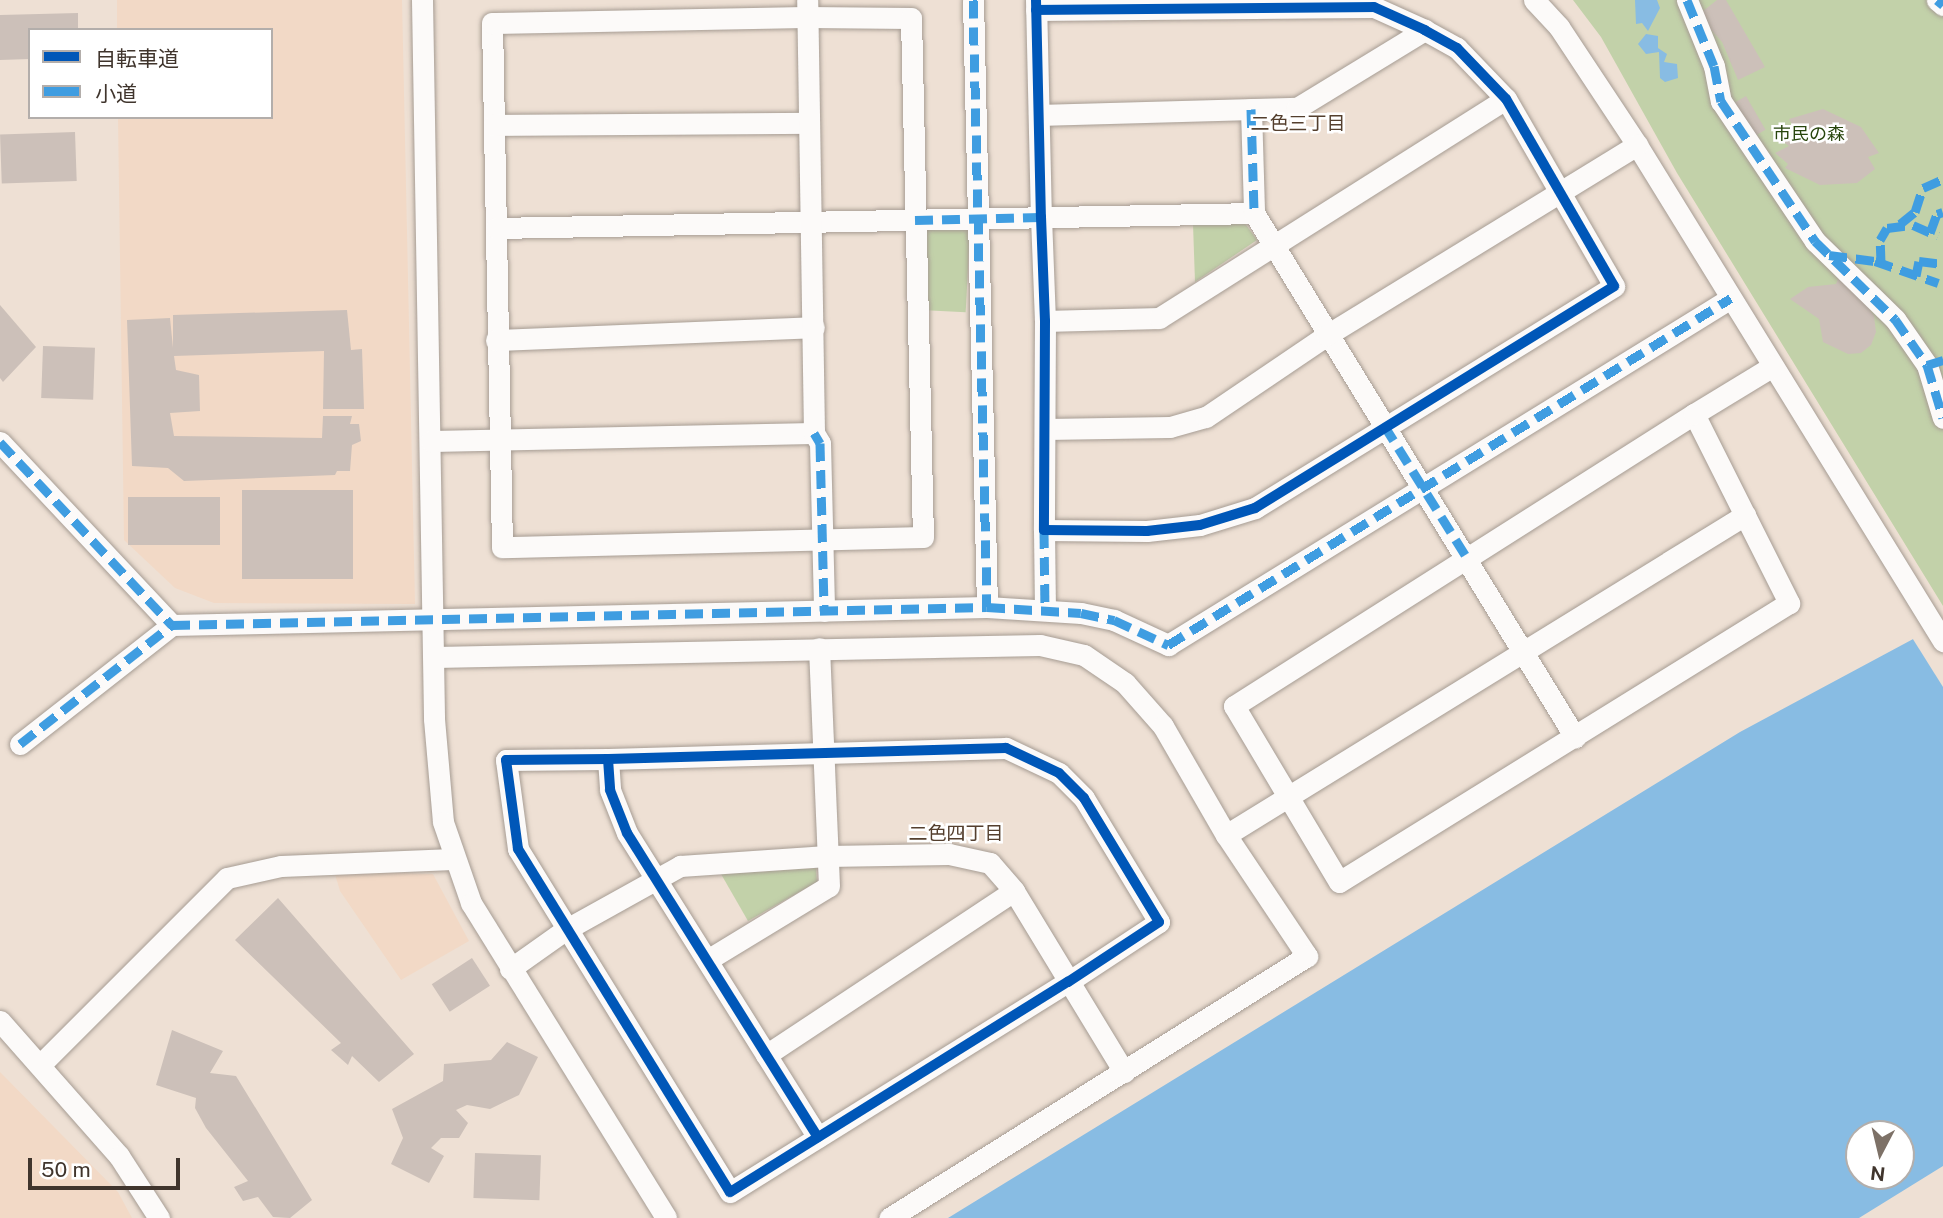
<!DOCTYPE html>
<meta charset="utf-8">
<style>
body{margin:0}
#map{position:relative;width:1943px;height:1218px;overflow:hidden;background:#eee0d4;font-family:"Public Sans","Noto Sans JP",sans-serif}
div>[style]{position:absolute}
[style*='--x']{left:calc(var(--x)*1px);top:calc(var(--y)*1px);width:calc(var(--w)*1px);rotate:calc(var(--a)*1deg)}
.built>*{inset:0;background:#f2d9c6}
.green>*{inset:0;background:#c2d1a9;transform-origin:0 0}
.water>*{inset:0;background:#88bce3}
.pier>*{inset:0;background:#eee0d4}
.building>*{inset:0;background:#ccc0b9;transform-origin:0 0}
.roads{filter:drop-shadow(0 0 2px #a69c93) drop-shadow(0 0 2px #a69c93)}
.minor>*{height:21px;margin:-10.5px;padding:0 10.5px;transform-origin:10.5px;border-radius:10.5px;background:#fcfaf9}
.quiet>*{height:9px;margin-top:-4.5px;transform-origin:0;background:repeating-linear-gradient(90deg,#3f9de1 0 18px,transparent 0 27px)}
.cycleway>*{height:10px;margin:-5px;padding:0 5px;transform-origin:5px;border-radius:5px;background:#0057b8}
span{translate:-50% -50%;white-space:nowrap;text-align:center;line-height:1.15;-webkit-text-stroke:5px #fff;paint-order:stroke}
.park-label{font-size:18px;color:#27450c}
.neighbourhood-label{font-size:19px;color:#543f2e}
.legend{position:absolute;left:28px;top:28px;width:245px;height:91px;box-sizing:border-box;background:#fff;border:2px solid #b3aeab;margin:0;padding:9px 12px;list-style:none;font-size:21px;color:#40352d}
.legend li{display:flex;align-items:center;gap:14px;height:35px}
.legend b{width:35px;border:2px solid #b3aeab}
.north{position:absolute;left:1845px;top:1120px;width:70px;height:70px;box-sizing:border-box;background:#fff;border:2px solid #b3aeab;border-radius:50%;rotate:187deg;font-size:19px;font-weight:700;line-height:28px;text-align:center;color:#40352d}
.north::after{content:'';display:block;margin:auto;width:24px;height:32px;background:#7d7167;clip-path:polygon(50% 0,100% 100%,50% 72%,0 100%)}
.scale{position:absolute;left:28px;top:1158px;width:152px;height:32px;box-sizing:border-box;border:4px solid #40352d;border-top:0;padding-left:9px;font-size:21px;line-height:24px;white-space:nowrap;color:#40352d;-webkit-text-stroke:5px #fff;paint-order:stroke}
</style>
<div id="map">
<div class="built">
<div style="clip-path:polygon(117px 0,402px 0,415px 604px,214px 603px,175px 588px,124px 540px,118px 117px,271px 117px,271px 30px,117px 30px)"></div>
<div style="clip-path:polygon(334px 871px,433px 874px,469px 941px,401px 980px,340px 891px)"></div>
<div style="clip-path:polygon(0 1072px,118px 1192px,132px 1218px,0 1218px)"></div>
</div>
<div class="green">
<div style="clip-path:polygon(1573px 0,1943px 0,1943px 606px,1677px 173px,1601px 37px)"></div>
<div style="clip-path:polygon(1244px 222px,1257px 240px,1195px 282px,1193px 224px)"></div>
<div style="left:925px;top:228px;width:45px;height:82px;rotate:3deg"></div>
<div style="clip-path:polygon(816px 868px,817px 882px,748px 921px,721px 874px)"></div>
</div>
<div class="water">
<div style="clip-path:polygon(1635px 0,1657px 0,1660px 8px,1648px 31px,1642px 23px,1636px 24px)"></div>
<div style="clip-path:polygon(1646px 34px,1658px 36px,1658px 48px,1667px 54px,1664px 62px,1677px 64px,1678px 78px,1665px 82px,1660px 78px,1659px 52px,1646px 54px,1638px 44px)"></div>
<div style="clip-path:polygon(evenodd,1943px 623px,1943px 1166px,1859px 1218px,948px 1218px,1740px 732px,1943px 623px,1859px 1134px,1901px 1134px,1901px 1176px,1859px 1176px,1859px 1134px)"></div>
</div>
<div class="pier">
<div style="clip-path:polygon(1943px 619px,1943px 687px,1911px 636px)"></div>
</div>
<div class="building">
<div style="clip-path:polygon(1717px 0,1726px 0,1765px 67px,1738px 80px,1722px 42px,1698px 15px)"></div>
<div style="clip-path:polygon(78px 13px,78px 30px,30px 30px,30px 59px,0 60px,0 15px)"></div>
<div style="left:1746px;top:96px;width:39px;height:13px;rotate:60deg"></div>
<div style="clip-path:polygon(1823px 109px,1861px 127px,1879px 153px,1868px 157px,1875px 169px,1857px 183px,1820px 185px,1785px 168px,1788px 164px,1775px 153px,1789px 146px,1777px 137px,1790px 126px,1799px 136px,1789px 119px)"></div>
<div style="left:75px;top:132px;width:49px;height:75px;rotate:88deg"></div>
<div style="clip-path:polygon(1838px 279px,1852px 284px,1874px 316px,1876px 332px,1871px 345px,1861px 353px,1848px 354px,1823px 342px,1819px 319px,1790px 299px,1808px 287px,1836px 284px)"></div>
<div style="clip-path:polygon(0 305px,36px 347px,3px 382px,0 378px)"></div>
<div style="clip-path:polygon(347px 310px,351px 350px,362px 349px,364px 409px,323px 409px,324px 351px,174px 356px,176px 370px,199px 375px,200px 411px,170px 413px,174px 436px,322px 438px,323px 416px,352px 416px,350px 424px,359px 424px,361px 441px,352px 445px,350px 471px,337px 471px,335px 475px,184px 481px,168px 468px,132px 466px,127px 320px,170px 318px,173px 348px,173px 315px)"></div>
<div style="left:43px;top:346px;width:52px;height:52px;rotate:2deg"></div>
<div style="left:353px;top:490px;width:89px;height:111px;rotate:90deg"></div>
<div style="left:128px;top:497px;width:92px;height:48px"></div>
<div style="clip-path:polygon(278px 898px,414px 1054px,379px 1082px,352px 1056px,348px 1065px,331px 1050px,341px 1043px,235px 940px)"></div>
<div style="left:472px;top:958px;width:33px;height:48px;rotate:57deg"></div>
<div style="clip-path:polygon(172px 1030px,223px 1051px,210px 1073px,236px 1076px,312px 1200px,290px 1218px,273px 1217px,258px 1197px,243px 1201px,234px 1187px,248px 1181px,206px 1128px,195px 1108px,196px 1098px,156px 1085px)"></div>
<div style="clip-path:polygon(507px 1042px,538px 1057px,519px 1095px,490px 1109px,467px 1105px,456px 1110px,468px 1123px,459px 1138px,441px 1138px,431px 1148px,444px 1156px,429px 1183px,391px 1164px,403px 1138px,392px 1109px,443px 1081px,444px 1064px,491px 1060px)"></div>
<div style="left:475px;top:1153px;width:66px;height:45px;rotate:2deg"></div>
</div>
<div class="roads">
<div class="minor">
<div style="--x:422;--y:0;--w:719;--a:89.04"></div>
<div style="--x:434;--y:719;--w:103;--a:85"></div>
<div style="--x:443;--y:822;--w:86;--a:70.9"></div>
<div style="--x:471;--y:903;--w:370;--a:58.2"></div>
<div style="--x:973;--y:0;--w:607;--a:88.68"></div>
<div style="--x:1036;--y:0;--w:217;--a:88.7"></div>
<div style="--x:1041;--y:217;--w:104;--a:87.8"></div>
<div style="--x:1045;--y:321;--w:209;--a:90.3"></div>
<div style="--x:1044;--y:530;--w:103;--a:0.6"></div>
<div style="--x:1147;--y:531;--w:53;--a:-6.5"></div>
<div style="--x:1200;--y:525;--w:58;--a:-17.2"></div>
<div style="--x:1255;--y:508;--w:422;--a:-31.7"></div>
<div style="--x:1614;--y:286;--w:216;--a:-120"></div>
<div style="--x:1506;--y:99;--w:71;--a:-133.9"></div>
<div style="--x:1457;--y:48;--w:37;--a:-151"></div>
<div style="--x:1425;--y:30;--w:56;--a:-155.7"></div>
<div style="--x:1374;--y:7;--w:338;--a:179.5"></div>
<div style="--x:1534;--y:0;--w:37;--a:47"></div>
<div style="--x:1559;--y:27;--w:141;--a:56.5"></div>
<div style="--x:1637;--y:145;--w:583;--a:58.33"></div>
<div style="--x:1687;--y:0;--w:71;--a:67.8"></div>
<div style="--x:1714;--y:66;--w:36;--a:79"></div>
<div style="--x:1721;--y:101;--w:169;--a:56.1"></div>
<div style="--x:1815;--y:241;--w:112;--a:44.3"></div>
<div style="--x:1895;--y:319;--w:56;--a:55.2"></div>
<div style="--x:1927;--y:365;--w:55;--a:73.2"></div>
<div style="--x:1937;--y:0;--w:8;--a:40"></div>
<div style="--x:807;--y:17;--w:104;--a:0.6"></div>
<div style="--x:911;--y:18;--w:519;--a:88.68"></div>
<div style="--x:923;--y:537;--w:421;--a:178.6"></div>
<div style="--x:502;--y:547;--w:524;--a:-91.09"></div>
<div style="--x:492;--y:23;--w:315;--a:-1.1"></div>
<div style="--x:1251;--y:109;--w:104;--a:88.3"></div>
<div style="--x:1039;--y:115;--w:258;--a:-1.6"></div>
<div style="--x:1297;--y:108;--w:150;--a:-31.4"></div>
<div style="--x:494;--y:125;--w:314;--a:-0.4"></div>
<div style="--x:496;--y:228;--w:758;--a:-1.13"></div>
<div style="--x:1254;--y:213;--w:615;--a:58.51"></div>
<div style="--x:1045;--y:321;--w:114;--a:-1.5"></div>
<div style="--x:1159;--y:318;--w:410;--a:-32.3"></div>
<div style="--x:496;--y:340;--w:318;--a:-2.3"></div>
<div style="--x:1694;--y:414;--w:212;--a:63.3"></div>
<div style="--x:1789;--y:603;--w:529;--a:148.2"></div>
<div style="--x:1339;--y:882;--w:205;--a:-120.8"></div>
<div style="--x:1234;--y:706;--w:545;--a:-32.41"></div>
<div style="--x:1694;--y:414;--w:92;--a:-31.3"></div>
<div style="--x:1046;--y:429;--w:124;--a:-0.9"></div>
<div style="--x:1170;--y:427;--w:37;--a:-16"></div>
<div style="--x:1206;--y:417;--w:146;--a:-34.1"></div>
<div style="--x:1327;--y:335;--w:364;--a:-31.5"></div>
<div style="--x:814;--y:433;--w:12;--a:59"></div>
<div style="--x:820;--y:443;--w:168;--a:88.6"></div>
<div style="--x:431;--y:441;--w:383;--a:-1.2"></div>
<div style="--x:814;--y:433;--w:433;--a:-90.9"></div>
<div style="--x:0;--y:442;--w:251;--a:46.8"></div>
<div style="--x:1044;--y:530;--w:79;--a:89.3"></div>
<div style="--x:435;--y:657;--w:605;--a:-1.14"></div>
<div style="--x:1040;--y:645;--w:45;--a:12.8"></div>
<div style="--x:1084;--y:655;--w:50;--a:34.3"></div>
<div style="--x:1125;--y:683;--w:57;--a:48.5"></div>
<div style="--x:1163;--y:726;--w:126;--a:60"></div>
<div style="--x:1226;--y:835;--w:146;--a:56.2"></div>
<div style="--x:1307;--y:956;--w:493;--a:147.9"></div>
<div style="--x:20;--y:744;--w:193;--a:-38.1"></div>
<div style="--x:172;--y:625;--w:815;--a:-1.27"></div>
<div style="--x:987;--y:607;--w:94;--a:3.7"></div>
<div style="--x:1081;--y:613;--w:34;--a:12"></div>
<div style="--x:1114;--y:620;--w:60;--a:24.8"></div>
<div style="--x:1168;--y:645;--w:661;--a:-31.65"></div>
<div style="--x:608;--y:759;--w:102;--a:179.4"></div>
<div style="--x:506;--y:760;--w:90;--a:82.3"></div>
<div style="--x:518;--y:849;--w:403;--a:58.3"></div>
<div style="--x:730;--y:1192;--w:398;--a:-31.9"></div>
<div style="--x:1068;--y:982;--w:109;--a:-33.4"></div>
<div style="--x:1159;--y:922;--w:145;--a:-121.2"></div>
<div style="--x:1084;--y:798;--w:35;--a:-135"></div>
<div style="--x:1059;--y:773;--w:59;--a:-154.7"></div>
<div style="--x:1006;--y:748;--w:398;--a:178.4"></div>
<div style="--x:608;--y:759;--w:31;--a:86"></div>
<div style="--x:610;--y:790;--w:46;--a:68.4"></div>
<div style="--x:627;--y:833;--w:359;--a:57.9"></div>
<div style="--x:1226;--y:835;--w:610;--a:-31.66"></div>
<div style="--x:709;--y:959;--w:140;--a:-31.3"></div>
<div style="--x:829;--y:886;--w:238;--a:-92.4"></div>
<div style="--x:510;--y:969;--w:67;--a:-35.3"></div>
<div style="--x:565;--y:930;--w:132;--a:-29.1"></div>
<div style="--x:680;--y:866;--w:147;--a:-3.9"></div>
<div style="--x:827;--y:856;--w:122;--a:-0.9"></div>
<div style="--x:949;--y:854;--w:42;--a:12.4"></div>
<div style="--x:990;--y:863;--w:37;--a:49"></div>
<div style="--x:1014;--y:891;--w:212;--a:58.7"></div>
<div style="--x:0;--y:1021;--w:180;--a:48.6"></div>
<div style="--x:119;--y:1156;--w:74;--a:57.2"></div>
<div style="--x:766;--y:1055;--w:297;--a:-33.5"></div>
<div style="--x:41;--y:1064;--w:263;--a:-45"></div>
<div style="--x:227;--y:878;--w:55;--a:-12.5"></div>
<div style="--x:281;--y:866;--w:172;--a:-2.3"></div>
</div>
</div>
<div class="quiet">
<div style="--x:973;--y:0;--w:607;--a:88.68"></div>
<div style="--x:1687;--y:0;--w:71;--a:67.8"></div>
<div style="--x:1714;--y:66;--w:36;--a:79"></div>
<div style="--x:1721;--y:101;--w:169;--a:56.1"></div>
<div style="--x:1815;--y:241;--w:112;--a:44.3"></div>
<div style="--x:1895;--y:319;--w:56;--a:55.2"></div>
<div style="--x:1927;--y:365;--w:55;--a:73.2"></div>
<div style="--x:1937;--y:0;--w:8;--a:40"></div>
<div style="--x:1251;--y:109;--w:104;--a:88.3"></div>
<div style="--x:915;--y:220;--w:126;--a:-1.4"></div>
<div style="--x:1900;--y:224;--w:19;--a:-39"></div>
<div style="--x:1915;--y:212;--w:25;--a:-72"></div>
<div style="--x:1923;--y:188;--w:22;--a:-24"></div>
<div style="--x:1930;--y:233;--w:20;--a:-70"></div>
<div style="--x:1937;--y:214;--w:6;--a:-18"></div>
<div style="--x:1829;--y:255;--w:46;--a:7.4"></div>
<div style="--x:1875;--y:261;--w:67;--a:19.2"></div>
<div style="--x:1881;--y:263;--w:23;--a:-92"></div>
<div style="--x:1880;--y:240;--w:14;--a:-60"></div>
<div style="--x:1887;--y:228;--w:26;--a:-7"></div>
<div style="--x:1913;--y:225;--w:27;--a:24"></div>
<div style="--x:1916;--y:276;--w:15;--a:-79"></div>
<div style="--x:1919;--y:261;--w:24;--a:7"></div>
<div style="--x:1927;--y:365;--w:17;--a:-17"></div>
<div style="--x:1384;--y:425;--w:157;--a:58"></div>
<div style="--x:814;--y:433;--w:12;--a:59"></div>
<div style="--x:820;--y:443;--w:168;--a:88.6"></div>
<div style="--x:0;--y:442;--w:251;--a:46.8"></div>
<div style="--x:1044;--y:530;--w:79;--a:89.3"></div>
<div style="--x:20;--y:744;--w:193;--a:-38.1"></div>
<div style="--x:172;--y:625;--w:815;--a:-1.27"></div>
<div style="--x:987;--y:607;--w:94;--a:3.7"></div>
<div style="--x:1081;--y:613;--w:34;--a:12"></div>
<div style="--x:1114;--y:620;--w:60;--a:24.8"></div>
<div style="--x:1168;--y:645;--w:661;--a:-31.65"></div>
</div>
<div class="cycleway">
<div style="--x:1036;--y:0;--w:217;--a:88.7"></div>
<div style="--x:1041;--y:217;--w:104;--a:87.8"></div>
<div style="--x:1045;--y:321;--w:209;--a:90.3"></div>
<div style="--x:1044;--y:530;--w:103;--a:0.6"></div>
<div style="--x:1147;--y:531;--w:53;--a:-6.5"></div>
<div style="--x:1200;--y:525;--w:58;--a:-17.2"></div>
<div style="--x:1255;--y:508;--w:422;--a:-31.7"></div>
<div style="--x:1614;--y:286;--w:216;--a:-120"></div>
<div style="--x:1506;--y:99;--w:71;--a:-133.9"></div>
<div style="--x:1457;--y:48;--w:37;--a:-151"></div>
<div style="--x:1425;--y:30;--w:56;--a:-155.7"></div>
<div style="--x:1374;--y:7;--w:338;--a:179.5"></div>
<div style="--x:608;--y:759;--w:102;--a:179.4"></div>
<div style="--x:506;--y:760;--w:90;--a:82.3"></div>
<div style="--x:518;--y:849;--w:403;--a:58.3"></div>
<div style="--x:730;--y:1192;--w:398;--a:-31.9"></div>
<div style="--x:1068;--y:982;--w:109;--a:-33.4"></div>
<div style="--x:1159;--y:922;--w:145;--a:-121.2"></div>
<div style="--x:1084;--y:798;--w:35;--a:-135"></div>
<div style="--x:1059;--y:773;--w:59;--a:-154.7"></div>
<div style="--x:1006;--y:748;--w:398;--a:178.4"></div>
<div style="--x:608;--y:759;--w:31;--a:86"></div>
<div style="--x:610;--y:790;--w:46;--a:68.4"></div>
<div style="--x:627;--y:833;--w:359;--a:57.9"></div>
</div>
<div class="park-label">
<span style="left:1809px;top:134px">市民の森</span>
</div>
<div class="neighbourhood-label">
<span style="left:1298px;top:124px">二色三丁目</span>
<span style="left:956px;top:834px">二色四丁目</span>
</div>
<ul class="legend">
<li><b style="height:9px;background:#0057b8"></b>自転車道</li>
<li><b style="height:9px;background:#3f9de1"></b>小道</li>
</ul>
<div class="north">N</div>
<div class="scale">50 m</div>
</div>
